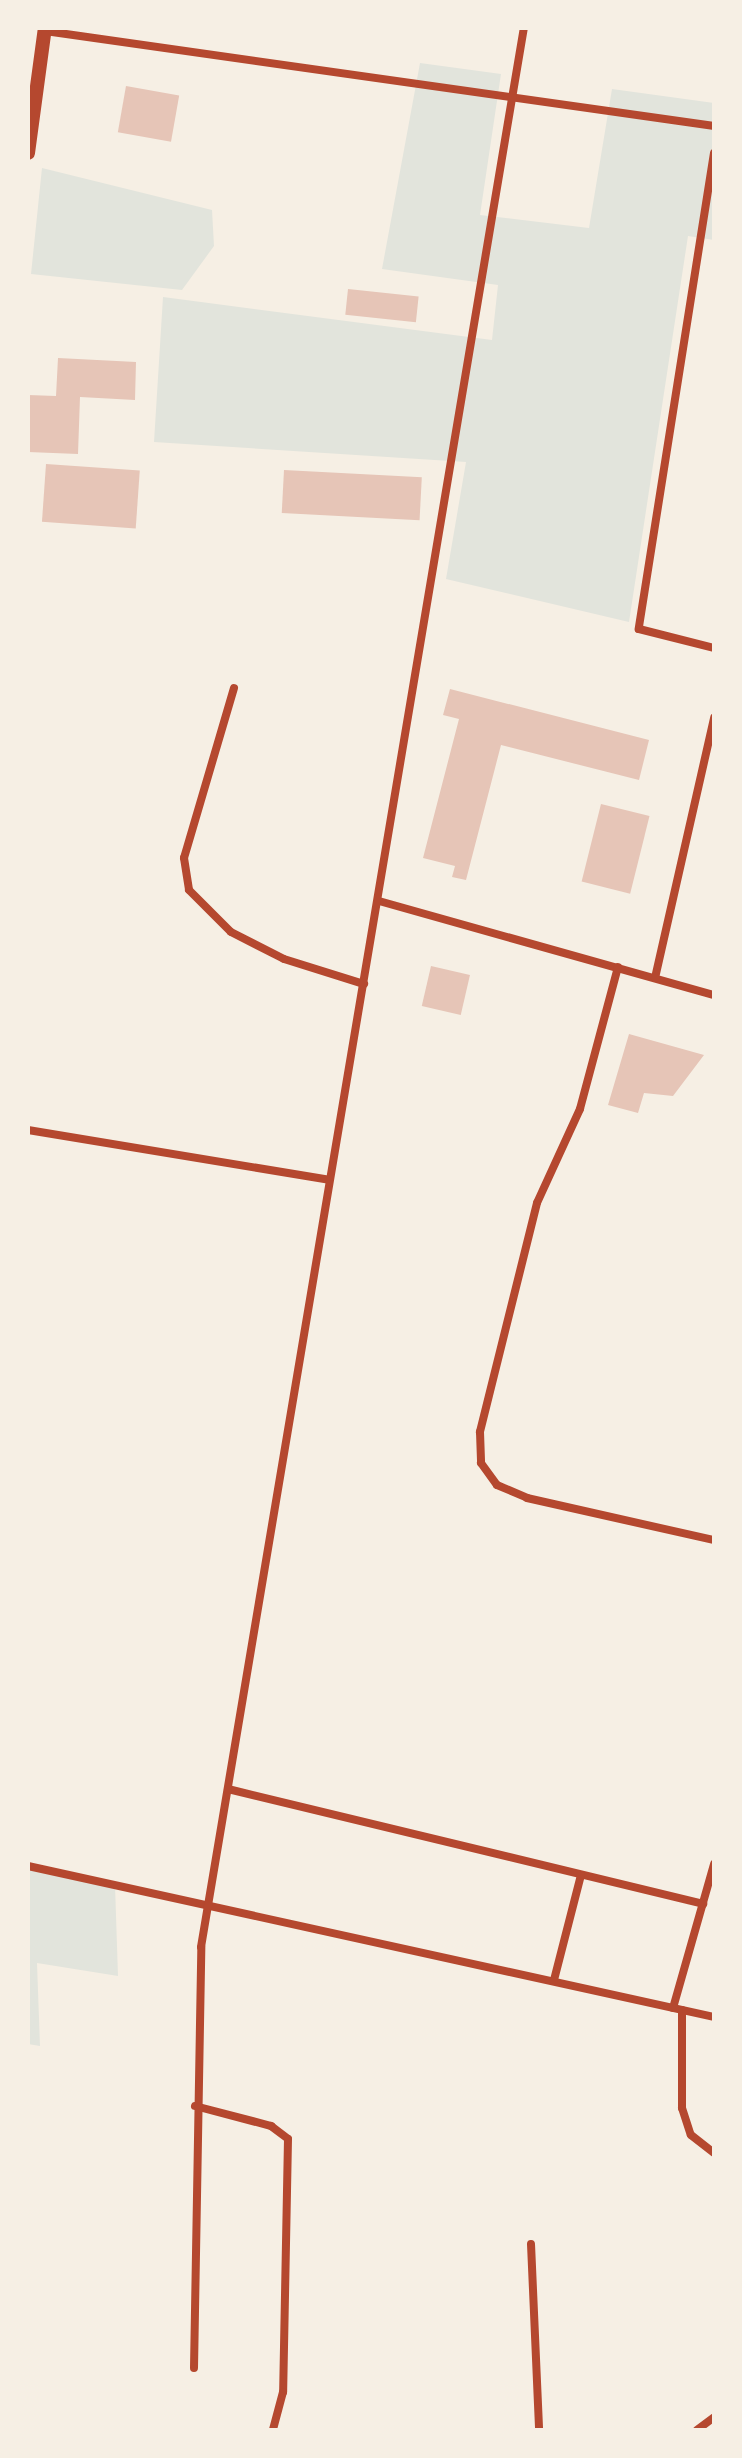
<!DOCTYPE html>
<style>
body{margin:0}
#map{position:relative;width:742px;height:2458px;overflow:hidden;background:#f6efe4;font-family:Lora,serif}
div>[style]{position:absolute}
[style*='--x']{left:calc(var(--x)*1px);top:calc(var(--y)*1px);width:calc(var(--w)*1px);rotate:calc(var(--a)*1deg)}
.green>*{inset:0;background:#e2e4dc}
.building>*{inset:0;background:#e6c5b7;transform-origin:0 0}
.minor>*{height:8px;margin:-4px;padding:0 4px;transform-origin:4px;border-radius:4px;background:#b5482f}
.tertiary>*{height:14px;margin:-7px;padding:0 7px;transform-origin:7px;border-radius:7px;background:#b5482f}
span{translate:-50% -50%;white-space:nowrap;text-align:center;line-height:1.15;-webkit-text-stroke:6px #f6efe4;paint-order:stroke}
.frame{position:absolute;inset:0;border:30px solid #f6efe4;pointer-events:none}
</style>
<div id="map">
<div class="green">
<div style="clip-path:polygon(420px 63px,501px 74px,480px 215px,589px 228px,612px 89px,714px 103px,714px 240px,688px 236px,629px 622px,446px 579px,466px 462px,154px 442px,163px 297px,492px 340px,498px 285px,382px 269px)"></div>
<div style="clip-path:polygon(42px 168px,212px 210px,214px 246px,182px 290px,31px 274px)"></div>
<div style="clip-path:polygon(28px 1863px,115px 1885px,118px 1976px,37px 1963px,40px 2046px,28px 2044px)"></div>
</div>
<div class="building">
<div style="left:126px;top:86px;width:54px;height:47px;rotate:10deg"></div>
<div style="left:348px;top:289px;width:71px;height:26px;rotate:6deg"></div>
<div style="clip-path:polygon(58px 358px,136px 362px,135px 400px,80px 397px,78px 454px,28px 452px,28px 395px,56px 396px)"></div>
<div style="left:46px;top:464px;width:94px;height:58px;rotate:4deg"></div>
<div style="left:284px;top:470px;width:138px;height:43px;rotate:3deg"></div>
<div style="clip-path:polygon(450px 689px,649px 740px,639px 780px,501px 745px,466px 880px,452px 877px,455px 866px,423px 858px,459px 719px,443px 715px)"></div>
<div style="left:601px;top:804px;width:50px;height:80px;rotate:14deg"></div>
<div style="left:431px;top:966px;width:40px;height:41px;rotate:13deg"></div>
<div style="clip-path:polygon(629px 1034px,704px 1055px,673px 1096px,644px 1093px,638px 1113px,608px 1105px)"></div>
</div>
<div class="minor">
<div style="--x:45;--y:31;--w:676;--a:8.08"></div>
<div style="--x:714;--y:153;--w:482;--a:99"></div>
<div style="--x:639;--y:629;--w:77;--a:14.2"></div>
<div style="--x:234;--y:688;--w:177;--a:106.4"></div>
<div style="--x:184;--y:858;--w:32;--a:81"></div>
<div style="--x:189;--y:890;--w:59;--a:45"></div>
<div style="--x:231;--y:932;--w:59;--a:27"></div>
<div style="--x:284;--y:959;--w:84;--a:17.4"></div>
<div style="--x:379;--y:901;--w:348;--a:15.7"></div>
<div style="--x:618;--y:967;--w:147;--a:105"></div>
<div style="--x:580;--y:1109;--w:103;--a:114.6"></div>
<div style="--x:537;--y:1203;--w:236;--a:104"></div>
<div style="--x:480;--y:1432;--w:31;--a:88"></div>
<div style="--x:481;--y:1463;--w:27;--a:54"></div>
<div style="--x:497;--y:1485;--w:33;--a:23"></div>
<div style="--x:527;--y:1498;--w:192;--a:12.7"></div>
<div style="--x:655;--y:978;--w:267;--a:-77.2"></div>
<div style="--x:28;--y:1130;--w:305;--a:9.4"></div>
<div style="--x:228;--y:1789;--w:489;--a:13.6"></div>
<div style="--x:28;--y:1866;--w:702;--a:12.41"></div>
<div style="--x:554;--y:1980;--w:108;--a:-75.6"></div>
<div style="--x:673;--y:2008;--w:150;--a:-74.1"></div>
<div style="--x:682;--y:2010;--w:98;--a:90"></div>
<div style="--x:682;--y:2108;--w:28;--a:72"></div>
<div style="--x:691;--y:2135;--w:29;--a:38"></div>
<div style="--x:195;--y:2106;--w:79;--a:14.7"></div>
<div style="--x:271;--y:2126;--w:21;--a:37"></div>
<div style="--x:288;--y:2139;--w:253;--a:91.1"></div>
<div style="--x:283;--y:2392;--w:39;--a:105"></div>
<div style="--x:531;--y:2244;--w:186;--a:87.5"></div>
<div style="--x:194;--y:2368;--w:421;--a:-89"></div>
<div style="--x:201;--y:1947;--w:1946;--a:-80.45"></div>
<div style="--x:697;--y:2430;--w:21;--a:-37"></div>
</div>
<div class="tertiary">
<div style="--x:28;--y:153;--w:126;--a:-82.3"></div>
</div>
<div class="frame"></div>
</div>
